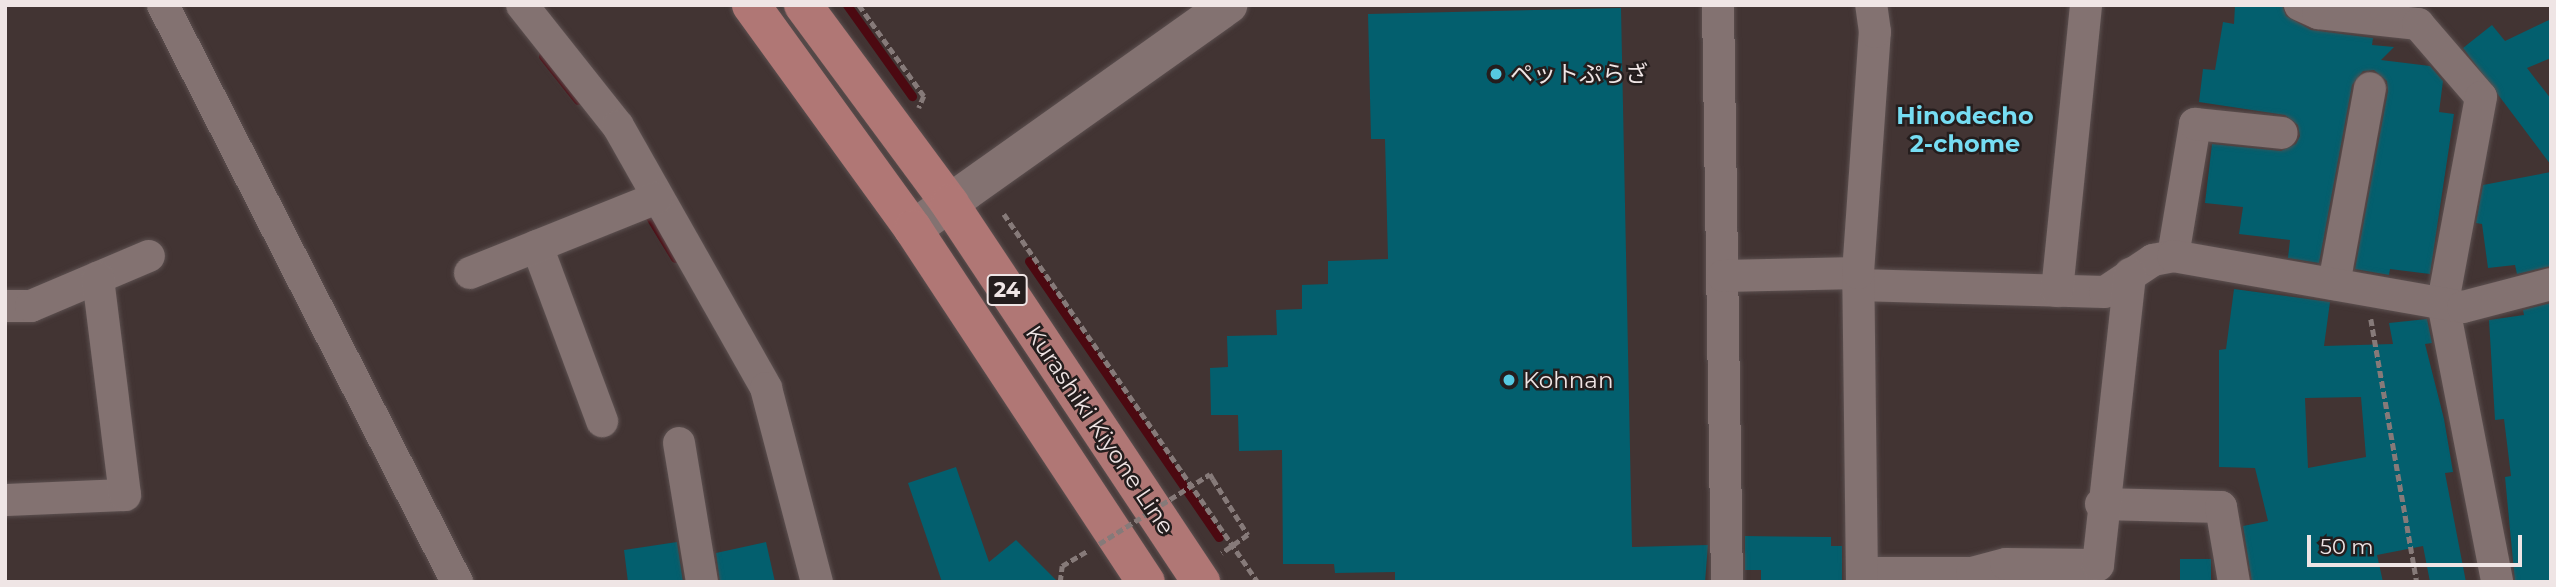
<!DOCTYPE html>
<meta charset="utf-8">
<style>
body{margin:0}
#map{position:relative;width:2556px;height:587px;overflow:hidden;background:#423433;font-family:Montserrat,"Noto Sans JP",sans-serif}
div>[style]{position:absolute}
[style*='--x']{left:calc(var(--x)*1px);top:calc(var(--y)*1px);width:calc(var(--w)*1px);rotate:calc(var(--a)*1deg)}
.stream>*{height:9px;margin:-4.5px;padding:0 4.5px;transform-origin:4.5px;border-radius:4.5px;background:#4c0911}
.building>*{inset:0;background:#035f6e;transform-origin:0 0}
.path>*{height:4.5px;margin-top:-2.25px;transform-origin:0;background:repeating-linear-gradient(90deg,#867a79 0 7px,transparent 0 10.5px)}
.roads{filter:drop-shadow(0 0 2px #5c5050) drop-shadow(0 0 2px #5c5050)}
.minor>*{height:32px;margin:-16px;padding:0 16px;transform-origin:16px;border-radius:16px;background:#837271}
.tertiary>*{height:38px;margin:-19px;padding:0 19px;transform-origin:19px;border-radius:19px;background:#837271}
.primary>*{height:38px;margin:-19px;padding:0 19px;transform-origin:19px;border-radius:19px;background:#b07775}
.path-bridge>*{height:4.5px;margin-top:-2.25px;transform-origin:0;background:repeating-linear-gradient(90deg,#867a79 0 7px,transparent 0 10.5px)}
.dots>*{width:19px;height:19px;translate:-50% -50%;box-sizing:border-box;border:4px solid #241d1d;border-radius:50%}
span{translate:-50% -50%;white-space:nowrap;text-align:center;line-height:1.15;-webkit-text-stroke:5px #241d1d;paint-order:stroke}
.shield-label span{padding:2px 5px;background:#241d1d;border:2px solid;border-radius:5px;-webkit-text-stroke-width:0}
.shield-label{font-size:21px;color:#efe5e5;font-weight:700}
.poi-label{font-size:23px;color:#efe5e5}
.left{translate:0 -50%;text-align:left}
.street-label{font-size:23px;color:#efe5e5}
.neighbourhood-label{font-size:24px;color:#76ddf3;font-weight:700}
.frame{position:absolute;inset:0;border:7px solid #efe5e5;pointer-events:none}
.scale{position:absolute;left:2307px;top:535px;width:215px;height:32px;box-sizing:border-box;border:4px solid #efe5e5;border-top:0;padding-left:9px;font-size:21px;line-height:24px;white-space:nowrap;color:#efe5e5;-webkit-text-stroke:5px #241d1d;paint-order:stroke}
</style>
<div id="map">
<div class="stream">
<div style="--x:847;--y:5;--w:112;--a:54.5"></div>
<div style="--x:543;--y:56;--w:56;--a:51.5"></div>
<div style="--x:650;--y:217;--w:48;--a:58.6"></div>
<div style="--x:1029;--y:261;--w:335;--a:55.5"></div>
</div>
<div class="building">
<div style="clip-path:polygon(2235px 5px,2282px 5px,2286px 16px,2311px 30px,2373px 38px,2372px 45px,2394px 47px,2381px 60px,2430px 66px,2443px 81px,2439px 112px,2454px 114px,2430px 274px,2390px 269px,2389px 275px,2355px 269px,2388px 91px,2387px 81px,2374px 70px,2363px 71px,2352px 85px,2319px 263px,2288px 258px,2290px 240px,2239px 234px,2243px 207px,2205px 203px,2212px 144px,2281px 151px,2296px 144px,2300px 136px,2298px 125px,2285px 115px,2199px 102px,2203px 69px,2215px 70px,2223px 22px,2234px 24px)"></div>
<div style="clip-path:polygon(1621px 8px,1632px 547px,1708px 545px,1705px 582px,1395px 582px,1395px 572px,1335px 573px,1334px 564px,1283px 564px,1282px 450px,1239px 451px,1238px 415px,1211px 415px,1210px 368px,1228px 367px,1227px 336px,1277px 335px,1276px 310px,1302px 309px,1302px 285px,1328px 284px,1328px 261px,1388px 259px,1385px 139px,1371px 139px,1368px 14px)"></div>
<div style="clip-path:polygon(2551px 19px,2551px 58px,2527px 68px,2551px 99px,2551px 165px,2463px 48px,2492px 25px,2505px 41px)"></div>
<div style="clip-path:polygon(2551px 172px,2551px 266px,2517px 274px,2515px 265px,2488px 268px,2482px 224px,2476px 223px,2483px 185px)"></div>
<div style="clip-path:polygon(evenodd,2234px 289px,2330px 302px,2324px 346px,2393px 344px,2389px 323px,2427px 319px,2432px 343px,2425px 344px,2444px 419px,2453px 472px,2445px 473px,2466px 582px,2430px 582px,2423px 546px,2377px 555px,2383px 582px,2252px 582px,2243px 526px,2268px 521px,2255px 468px,2219px 467px,2219px 350px,2226px 349px,2234px 289px,2361px 397px,2366px 457px,2308px 468px,2305px 398px,2361px 397px)"></div>
<div style="clip-path:polygon(2551px 303px,2551px 582px,2515px 582px,2505px 477px,2511px 476px,2504px 419px,2495px 420px,2489px 320px,2524px 315px,2523px 310px)"></div>
<div style="clip-path:polygon(956px 467px,989px 562px,1016px 540px,1058px 582px,942px 582px,908px 483px)"></div>
<div style="clip-path:polygon(1745px 536px,1831px 537px,1831px 546px,1842px 546px,1842px 582px,1761px 582px,1761px 570px,1745px 570px)"></div>
<div style="clip-path:polygon(677px 542px,683px 582px,628px 582px,624px 550px)"></div>
<div style="clip-path:polygon(766px 542px,775px 582px,720px 582px,716px 553px)"></div>
<div style="left:2180px;top:559px;width:31px;height:23px"></div>
</div>
<div class="path">
<div style="--x:859;--y:5;--w:112;--a:54.5"></div>
<div style="--x:924;--y:96;--w:13;--a:113"></div>
<div style="--x:1004;--y:214;--w:447;--a:55.4"></div>
<div style="--x:2371;--y:319;--w:267;--a:80.1"></div>
<div style="--x:1213;--y:479;--w:66;--a:58"></div>
<div style="--x:1248;--y:535;--w:32;--a:145"></div>
<div style="--x:1060;--y:582;--w:16;--a:-83"></div>
<div style="--x:1062;--y:566;--w:29;--a:-31"></div>
</div>
<div class="roads">
<div class="minor">
<div style="--x:163;--y:5;--w:648;--a:63"></div>
<div style="--x:522;--y:5;--w:154;--a:51.6"></div>
<div style="--x:618;--y:126;--w:301;--a:60.5"></div>
<div style="--x:766;--y:388;--w:201;--a:75.3"></div>
<div style="--x:1718;--y:5;--w:577;--a:89.11"></div>
<div style="--x:2300;--y:5;--w:20;--a:24"></div>
<div style="--x:2318;--y:13;--w:101;--a:6.3"></div>
<div style="--x:2418;--y:24;--w:96;--a:49.2"></div>
<div style="--x:2481;--y:97;--w:209;--a:100.5"></div>
<div style="--x:2443;--y:303;--w:284;--a:79"></div>
<div style="--x:537;--y:246;--w:187;--a:69.6"></div>
<div style="--x:2173;--y:256;--w:134;--a:-80.5"></div>
<div style="--x:2195;--y:124;--w:87;--a:5.9"></div>
<div style="--x:470;--y:273;--w:201;--a:-21.9"></div>
<div style="--x:1723;--y:276;--w:135;--a:-1.3"></div>
<div style="--x:2334;--y:284;--w:199;--a:-79.6"></div>
<div style="--x:1858;--y:285;--w:247;--a:1.6"></div>
<div style="--x:2105;--y:292;--w:58;--a:-33.7"></div>
<div style="--x:2153;--y:260;--w:20;--a:-11"></div>
<div style="--x:2173;--y:256;--w:294;--a:10"></div>
<div style="--x:2463;--y:307;--w:91;--a:-14.6"></div>
<div style="--x:2057;--y:291;--w:287;--a:-84.2"></div>
<div style="--x:5;--y:306;--w:26;--a:0"></div>
<div style="--x:31;--y:306;--w:128;--a:-23"></div>
<div style="--x:679;--y:443;--w:141;--a:80.6"></div>
<div style="--x:5;--y:500;--w:120;--a:-2.4"></div>
<div style="--x:125;--y:495;--w:219;--a:-97.1"></div>
<div style="--x:2101;--y:504;--w:120;--a:1.4"></div>
<div style="--x:2221;--y:507;--w:76;--a:80.2"></div>
<div style="--x:1862;--y:573;--w:110;--a:0"></div>
<div style="--x:1972;--y:573;--w:35;--a:-15"></div>
<div style="--x:2006;--y:564;--w:92;--a:0.6"></div>
<div style="--x:2098;--y:565;--w:293;--a:-83.7"></div>
<div style="--x:1862;--y:582;--w:309;--a:-90.7"></div>
<div style="--x:1858;--y:273;--w:242;--a:-86"></div>
<div style="--x:1875;--y:32;--w:27;--a:-98"></div>
</div>
<div class="tertiary">
<div style="--x:913;--y:229;--w:387;--a:-35.4"></div>
</div>
<div class="primary">
<div style="--x:751;--y:5;--w:276;--a:54.1"></div>
<div style="--x:913;--y:229;--w:423;--a:56.6"></div>
<div style="--x:803;--y:5;--w:247;--a:53.5"></div>
<div style="--x:950;--y:204;--w:454;--a:56.4"></div>
</div>
</div>
<div class="path-bridge">
<div style="--x:1099;--y:544;--w:131;--a:-32.2"></div>
<div style="--x:1210;--y:474;--w:6;--a:59"></div>
</div>
<div class="dots">
<div style="left:1496px;top:74px;background:#56c9e1"></div>
<div style="left:1509px;top:380px;background:#56c9e1"></div>
</div>
<div class="shield-label">
<span style="left:1007px;top:290px">24</span>
</div>
<div class="poi-label">
<span class="left" style="left:1510px;top:74px">ペットぷらざ</span>
<span class="left" style="left:1523px;top:380px">Kohnan</span>
</div>
<div class="street-label">
<span style="left:1100px;top:430px;rotate:56deg">Kurashiki Kiyone Line</span>
</div>
<div class="neighbourhood-label">
<span style="left:1965px;top:130px">Hinodecho<br>2-chome</span>
</div>
<div class="frame"></div>
<div class="scale">50 m</div>
</div>
